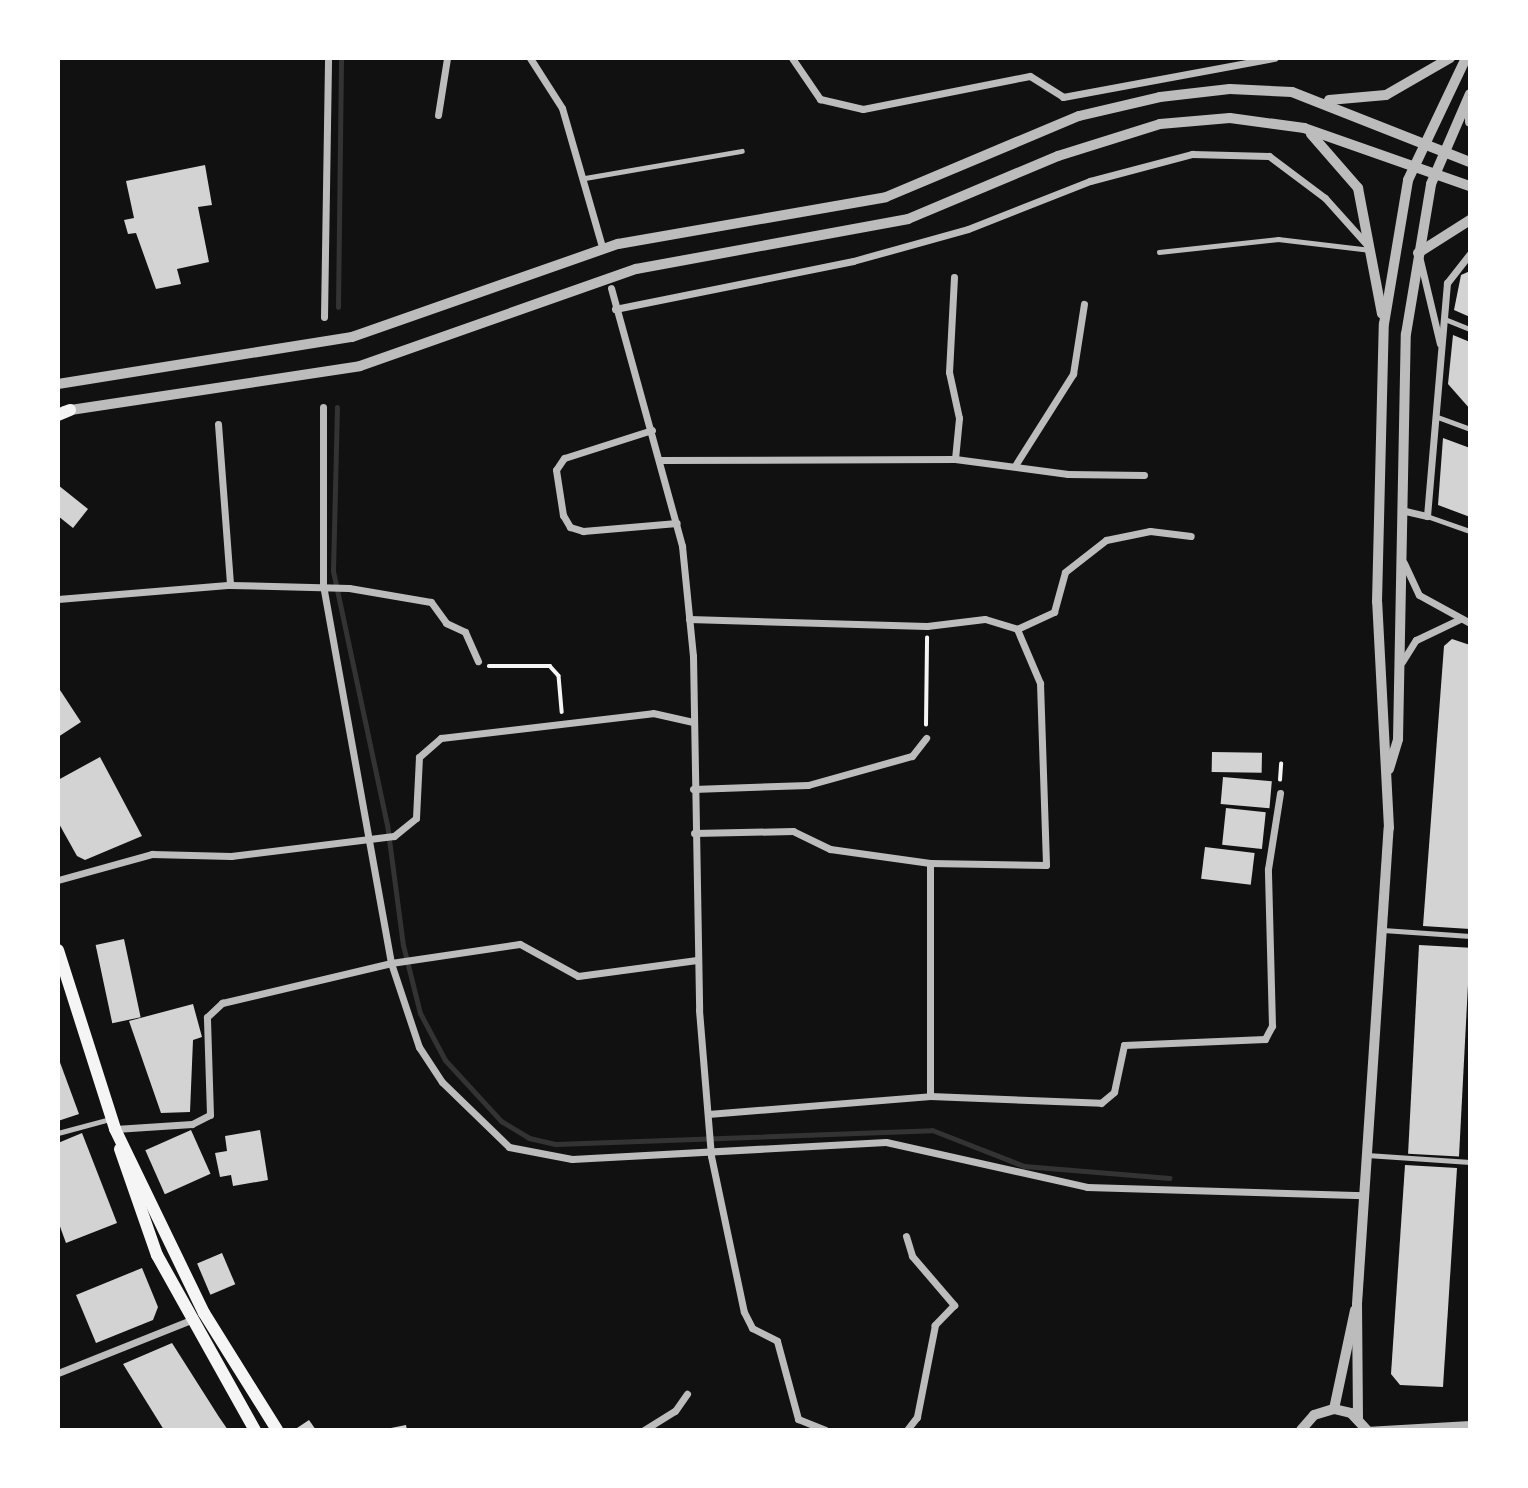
<!DOCTYPE html>
<style>
body{margin:0}
#map{position:relative;width:1528px;height:1488px;overflow:hidden;background:#111;font-family:"Sofia Sans Condensed",sans-serif}
div>[style]{position:absolute}
[style*='--x']{left:calc(var(--x)*1px);top:calc(var(--y)*1px);width:calc(var(--w)*1px);rotate:calc(var(--a)*1deg)}
.stream>*{height:5px;margin:-2.5px;padding:0 2.5px;transform-origin:2.5px;border-radius:2.5px;background:#333}
.building>*{inset:0;background:#d3d3d3;transform-origin:0 0}
.path>*{height:3.5px;margin:-1.75px;padding:0 1.75px;transform-origin:1.75px;border-radius:1.75px;background:#f5f5f5}
.service>*{height:4.5px;margin:-2.25px;padding:0 2.25px;transform-origin:2.25px;border-radius:2.25px;background:#bcbcbc}
.minor>*{height:7px;margin:-3.5px;padding:0 3.5px;transform-origin:3.5px;border-radius:3.5px;background:#bcbcbc}
.tertiary>*{height:10px;margin:-5px;padding:0 5px;transform-origin:5px;border-radius:5px;background:#bcbcbc}
.secondary>*{height:12px;margin:-6px;padding:0 6px;transform-origin:6px;border-radius:6px;background:#f5f5f5}
span{translate:-50% -50%;white-space:nowrap;text-align:center;line-height:1.15;-webkit-text-stroke:7px #fff;paint-order:stroke}
.frame{position:absolute;inset:0;border:60px solid #fff;pointer-events:none}
</style>
<div id="map">
<div class="stream">
<div style="--x:338;--y:307;--w:249;--a:-89.3"></div>
<div style="--x:337;--y:407;--w:164;--a:91.4"></div>
<div style="--x:333;--y:571;--w:259;--a:78"></div>
<div style="--x:387;--y:824;--w:122;--a:82.5"></div>
<div style="--x:403;--y:945;--w:70;--a:76"></div>
<div style="--x:420;--y:1013;--w:53;--a:62"></div>
<div style="--x:445;--y:1060;--w:83;--a:47.4"></div>
<div style="--x:501;--y:1121;--w:33;--a:31"></div>
<div style="--x:529;--y:1138;--w:28;--a:13"></div>
<div style="--x:556;--y:1144;--w:376;--a:-2.1"></div>
<div style="--x:932;--y:1130;--w:99;--a:21.4"></div>
<div style="--x:1024;--y:1166;--w:146;--a:4.7"></div>
</div>
<div class="building">
<div style="clip-path:polygon(205px 165px,212px 205px,198px 207px,209px 262px,177px 269px,181px 284px,156px 289px,136px 233px,128px 234px,124px 220px,134px 218px,126px 181px)"></div>
<div style="clip-path:polygon(1470px 271px,1470px 317px,1454px 310px,1461px 275px)"></div>
<div style="clip-path:polygon(1453px 335px,1470px 342px,1470px 409px,1448px 384px)"></div>
<div style="clip-path:polygon(1443px 438px,1470px 448px,1470px 517px,1438px 505px)"></div>
<div style="clip-path:polygon(58px 485px,88px 509px,73px 528px,58px 516px)"></div>
<div style="clip-path:polygon(1452px 639px,1470px 645px,1470px 929px,1423px 926px,1444px 646px)"></div>
<div style="clip-path:polygon(58px 687px,81px 722px,58px 737px)"></div>
<div style="left:1212px;top:752px;width:50px;height:20px;rotate:1deg"></div>
<div style="clip-path:polygon(100px 757px,142px 836px,85px 860px,77px 856px,58px 822px,58px 780px)"></div>
<div style="left:1223px;top:777px;width:49px;height:27px;rotate:5deg"></div>
<div style="left:1226px;top:808px;width:40px;height:37px;rotate:6deg"></div>
<div style="left:1205px;top:847px;width:50px;height:32px;rotate:7deg"></div>
<div style="left:124px;top:939px;width:80px;height:29px;rotate:78deg"></div>
<div style="left:1419px;top:945px;width:51px;height:209px;rotate:3deg"></div>
<div style="clip-path:polygon(193px 1004px,202px 1037px,193px 1040px,190px 1112px,161px 1113px,129px 1021px)"></div>
<div style="clip-path:polygon(58px 1057px,79px 1114px,58px 1121px)"></div>
<div style="left:191px;top:1130px;width:48px;height:50px;rotate:66deg"></div>
<div style="clip-path:polygon(260px 1130px,268px 1180px,233px 1186px,231px 1175px,220px 1177px,215px 1153px,227px 1151px,225px 1136px)"></div>
<div style="clip-path:polygon(82px 1133px,117px 1223px,66px 1243px,58px 1221px,58px 1143px)"></div>
<div style="clip-path:polygon(1405px 1165px,1457px 1168px,1443px 1387px,1400px 1385px,1391px 1374px)"></div>
<div style="left:222px;top:1253px;width:34px;height:27px;rotate:67deg"></div>
<div style="clip-path:polygon(142px 1268px,158px 1307px,153px 1320px,96px 1343px,76px 1295px)"></div>
<div style="clip-path:polygon(172px 1343px,219px 1417px,228px 1430px,164px 1430px,123px 1364px)"></div>
<div style="clip-path:polygon(309px 1420px,316px 1430px,294px 1430px)"></div>
<div style="clip-path:polygon(406px 1425px,407px 1430px,386px 1430px,386px 1429px)"></div>
</div>
<div class="path">
<div style="--x:489;--y:666;--w:61;--a:0"></div>
<div style="--x:550;--y:666;--w:13;--a:48"></div>
<div style="--x:559;--y:676;--w:36;--a:85"></div>
<div style="--x:926;--y:725;--w:87;--a:-89.3"></div>
<div style="--x:1280;--y:780;--w:16;--a:-86"></div>
</div>
<div class="service">
<div style="--x:585;--y:178;--w:159;--a:-9.8"></div>
<div style="--x:1159;--y:252;--w:120;--a:-6.2"></div>
<div style="--x:1278;--y:239;--w:93;--a:6.8"></div>
<div style="--x:1445;--y:319;--w:27;--a:22"></div>
<div style="--x:1435;--y:416;--w:37;--a:20"></div>
<div style="--x:1427;--y:516;--w:46;--a:19.2"></div>
<div style="--x:1383;--y:930;--w:87;--a:3.9"></div>
<div style="--x:58;--y:1133;--w:54;--a:-15.1"></div>
<div style="--x:1367;--y:1155;--w:103;--a:3.9"></div>
</div>
<div class="minor">
<div style="--x:530;--y:58;--w:59;--a:57.4"></div>
<div style="--x:562;--y:108;--w:141;--a:73.9"></div>
<div style="--x:792;--y:58;--w:50;--a:55.7"></div>
<div style="--x:820;--y:99;--w:44;--a:13.1"></div>
<div style="--x:863;--y:109;--w:170;--a:-11.2"></div>
<div style="--x:1030;--y:76;--w:39;--a:32"></div>
<div style="--x:1063;--y:97;--w:215;--a:-10.5"></div>
<div style="--x:438;--y:115;--w:58;--a:-81"></div>
<div style="--x:1420;--y:260;--w:86;--a:76.6"></div>
<div style="--x:954;--y:277;--w:95;--a:93"></div>
<div style="--x:949;--y:372;--w:47;--a:77.7"></div>
<div style="--x:959;--y:418;--w:41;--a:95.6"></div>
<div style="--x:611;--y:288;--w:268;--a:74.6"></div>
<div style="--x:682;--y:546;--w:111;--a:84.3"></div>
<div style="--x:693;--y:656;--w:354;--a:89"></div>
<div style="--x:699;--y:1010;--w:146;--a:85.3"></div>
<div style="--x:711;--y:1156;--w:159;--a:78.1"></div>
<div style="--x:744;--y:1312;--w:18;--a:63"></div>
<div style="--x:752;--y:1328;--w:28;--a:27"></div>
<div style="--x:777;--y:1341;--w:81;--a:74.9"></div>
<div style="--x:798;--y:1419;--w:29;--a:22"></div>
<div style="--x:615;--y:309;--w:243;--a:-11.4"></div>
<div style="--x:853;--y:261;--w:119;--a:-15.5"></div>
<div style="--x:968;--y:229;--w:131;--a:-21.5"></div>
<div style="--x:1090;--y:181;--w:106;--a:-14.8"></div>
<div style="--x:1192;--y:154;--w:77;--a:1.5"></div>
<div style="--x:1269;--y:156;--w:70;--a:36.9"></div>
<div style="--x:1325;--y:198;--w:66;--a:48.1"></div>
<div style="--x:324;--y:317;--w:259;--a:-89.1"></div>
<div style="--x:323;--y:407;--w:178;--a:90"></div>
<div style="--x:323;--y:585;--w:384;--a:79.8"></div>
<div style="--x:391;--y:963;--w:89;--a:71.6"></div>
<div style="--x:419;--y:1047;--w:42;--a:56.7"></div>
<div style="--x:442;--y:1082;--w:93;--a:44.1"></div>
<div style="--x:509;--y:1147;--w:64;--a:10.8"></div>
<div style="--x:572;--y:1159;--w:314;--a:-3.1"></div>
<div style="--x:886;--y:1142;--w:206;--a:12.6"></div>
<div style="--x:1087;--y:1187;--w:277;--a:1.7"></div>
<div style="--x:218;--y:424;--w:161;--a:85.7"></div>
<div style="--x:652;--y:430;--w:92;--a:162.3"></div>
<div style="--x:564;--y:458;--w:14;--a:124"></div>
<div style="--x:556;--y:470;--w:46;--a:81.2"></div>
<div style="--x:563;--y:515;--w:14;--a:60"></div>
<div style="--x:570;--y:527;--w:14;--a:17"></div>
<div style="--x:583;--y:531;--w:94;--a:-4.9"></div>
<div style="--x:661;--y:460;--w:294;--a:-0.2"></div>
<div style="--x:955;--y:459;--w:114;--a:7.6"></div>
<div style="--x:1068;--y:474;--w:76;--a:0.8"></div>
<div style="--x:1016;--y:464;--w:107;--a:-57.7"></div>
<div style="--x:1073;--y:374;--w:71;--a:-81.1"></div>
<div style="--x:1401;--y:510;--w:27;--a:13"></div>
<div style="--x:1427;--y:516;--w:234;--a:-85.1"></div>
<div style="--x:1447;--y:283;--w:37;--a:-52"></div>
<div style="--x:1404;--y:563;--w:35;--a:65"></div>
<div style="--x:1419;--y:595;--w:58;--a:28.8"></div>
<div style="--x:58;--y:599;--w:173;--a:-4.7"></div>
<div style="--x:230;--y:585;--w:119;--a:1.4"></div>
<div style="--x:349;--y:588;--w:83;--a:9.7"></div>
<div style="--x:431;--y:602;--w:26;--a:54"></div>
<div style="--x:446;--y:623;--w:21;--a:25"></div>
<div style="--x:465;--y:632;--w:32;--a:66"></div>
<div style="--x:689;--y:619;--w:238;--a:1.7"></div>
<div style="--x:927;--y:626;--w:58;--a:-6.9"></div>
<div style="--x:985;--y:619;--w:34;--a:17"></div>
<div style="--x:1017;--y:629;--w:59;--a:66.9"></div>
<div style="--x:1040;--y:683;--w:182;--a:88.1"></div>
<div style="--x:1046;--y:865;--w:116;--a:-179"></div>
<div style="--x:930;--y:863;--w:101;--a:-172"></div>
<div style="--x:830;--y:849;--w:41;--a:-154.1"></div>
<div style="--x:793;--y:831;--w:99;--a:178.8"></div>
<div style="--x:1017;--y:629;--w:41;--a:-24.7"></div>
<div style="--x:1054;--y:612;--w:41;--a:-74.6"></div>
<div style="--x:1065;--y:572;--w:52;--a:-38"></div>
<div style="--x:1106;--y:540;--w:45;--a:-11.6"></div>
<div style="--x:1150;--y:531;--w:41;--a:7"></div>
<div style="--x:1402;--y:662;--w:26;--a:-58"></div>
<div style="--x:1416;--y:640;--w:49;--a:-25.5"></div>
<div style="--x:693;--y:789;--w:115;--a:-2"></div>
<div style="--x:808;--y:785;--w:108;--a:-15.6"></div>
<div style="--x:912;--y:756;--w:23;--a:-52"></div>
<div style="--x:58;--y:880;--w:98;--a:-15.5"></div>
<div style="--x:152;--y:854;--w:79;--a:1.5"></div>
<div style="--x:231;--y:856;--w:164;--a:-7"></div>
<div style="--x:394;--y:836;--w:28;--a:-39"></div>
<div style="--x:416;--y:818;--w:61;--a:-87.2"></div>
<div style="--x:419;--y:757;--w:29;--a:-41"></div>
<div style="--x:441;--y:738;--w:213;--a:-6.7"></div>
<div style="--x:653;--y:713;--w:41;--a:12.7"></div>
<div style="--x:930;--y:1096;--w:233;--a:-90"></div>
<div style="--x:708;--y:1114;--w:223;--a:-4.6"></div>
<div style="--x:930;--y:1096;--w:171;--a:2.3"></div>
<div style="--x:1101;--y:1103;--w:17;--a:-40"></div>
<div style="--x:1114;--y:1092;--w:48;--a:-78"></div>
<div style="--x:1124;--y:1045;--w:141;--a:-2.4"></div>
<div style="--x:1265;--y:1039;--w:15;--a:-62"></div>
<div style="--x:1272;--y:1026;--w:157;--a:-91.5"></div>
<div style="--x:1268;--y:869;--w:77;--a:-81"></div>
<div style="--x:115;--y:1129;--w:77;--a:-3.7"></div>
<div style="--x:192;--y:1124;--w:20;--a:-27"></div>
<div style="--x:210;--y:1115;--w:98;--a:-91.8"></div>
<div style="--x:207;--y:1017;--w:21;--a:-43"></div>
<div style="--x:222;--y:1003;--w:174;--a:-13.3"></div>
<div style="--x:391;--y:963;--w:130;--a:-8.4"></div>
<div style="--x:520;--y:944;--w:66;--a:28.9"></div>
<div style="--x:578;--y:976;--w:120;--a:-7.7"></div>
<div style="--x:906;--y:1236;--w:21;--a:73"></div>
<div style="--x:912;--y:1256;--w:65;--a:49.4"></div>
<div style="--x:954;--y:1305;--w:28;--a:134"></div>
<div style="--x:935;--y:1325;--w:94;--a:101.1"></div>
<div style="--x:917;--y:1417;--w:16;--a:128"></div>
<div style="--x:58;--y:1373;--w:141;--a:-21.7"></div>
<div style="--x:644;--y:1430;--w:36;--a:-32"></div>
<div style="--x:675;--y:1411;--w:21;--a:-55"></div>
<div style="--x:1366;--y:1430;--w:104;--a:-3.3"></div>
</div>
<div class="tertiary">
<div style="--x:1329;--y:100;--w:57;--a:-5"></div>
<div style="--x:1386;--y:95;--w:74;--a:-30"></div>
<div style="--x:1470;--y:108;--w:14;--a:90"></div>
<div style="--x:1311;--y:134;--w:72;--a:49"></div>
<div style="--x:1358;--y:188;--w:128;--a:79.2"></div>
<div style="--x:1418;--y:253;--w:62;--a:-32.4"></div>
<div style="--x:58;--y:384;--w:298;--a:-9.1"></div>
<div style="--x:352;--y:337;--w:282;--a:-19.3"></div>
<div style="--x:618;--y:244;--w:272;--a:-9.9"></div>
<div style="--x:886;--y:197;--w:209;--a:-22.8"></div>
<div style="--x:1079;--y:116;--w:83;--a:-13.2"></div>
<div style="--x:1160;--y:97;--w:70;--a:-6.5"></div>
<div style="--x:1230;--y:89;--w:62;--a:2.8"></div>
<div style="--x:1292;--y:92;--w:191;--a:21.5"></div>
<div style="--x:64;--y:411;--w:299;--a:-8.6"></div>
<div style="--x:360;--y:366;--w:293;--a:-19.4"></div>
<div style="--x:636;--y:269;--w:277;--a:-10.4"></div>
<div style="--x:908;--y:219;--w:163;--a:-22.8"></div>
<div style="--x:1058;--y:156;--w:107;--a:-17.4"></div>
<div style="--x:1160;--y:124;--w:70;--a:-4.9"></div>
<div style="--x:1230;--y:118;--w:75;--a:7.7"></div>
<div style="--x:1304;--y:128;--w:176;--a:19.3"></div>
<div style="--x:1389;--y:769;--w:31;--a:-73"></div>
<div style="--x:1398;--y:739;--w:405;--a:-88.9"></div>
<div style="--x:1406;--y:334;--w:152;--a:-80.5"></div>
<div style="--x:1431;--y:184;--w:98;--a:-66.6"></div>
<div style="--x:1334;--y:1409;--w:101;--a:-78"></div>
<div style="--x:1358;--y:1418;--w:114;--a:-90.5"></div>
<div style="--x:1357;--y:1304;--w:477;--a:-86.2"></div>
<div style="--x:1389;--y:828;--w:226;--a:-93"></div>
<div style="--x:1377;--y:602;--w:278;--a:-88.6"></div>
<div style="--x:1384;--y:324;--w:146;--a:-80.5"></div>
<div style="--x:1408;--y:180;--w:135;--a:-64.6"></div>
<div style="--x:1301;--y:1430;--w:20;--a:-49"></div>
<div style="--x:1314;--y:1415;--w:21;--a:-17"></div>
<div style="--x:1334;--y:1409;--w:17;--a:13"></div>
<div style="--x:1351;--y:1413;--w:23;--a:47"></div>
</div>
<div class="secondary">
<div style="--x:58;--y:415;--w:13;--a:-23"></div>
<div style="--x:58;--y:950;--w:188;--a:72.3"></div>
<div style="--x:115;--y:1129;--w:204;--a:64.2"></div>
<div style="--x:204;--y:1313;--w:138;--a:58"></div>
<div style="--x:120;--y:1149;--w:112;--a:70.8"></div>
<div style="--x:157;--y:1255;--w:201;--a:60.8"></div>
</div>
<div class="frame"></div>
</div>
